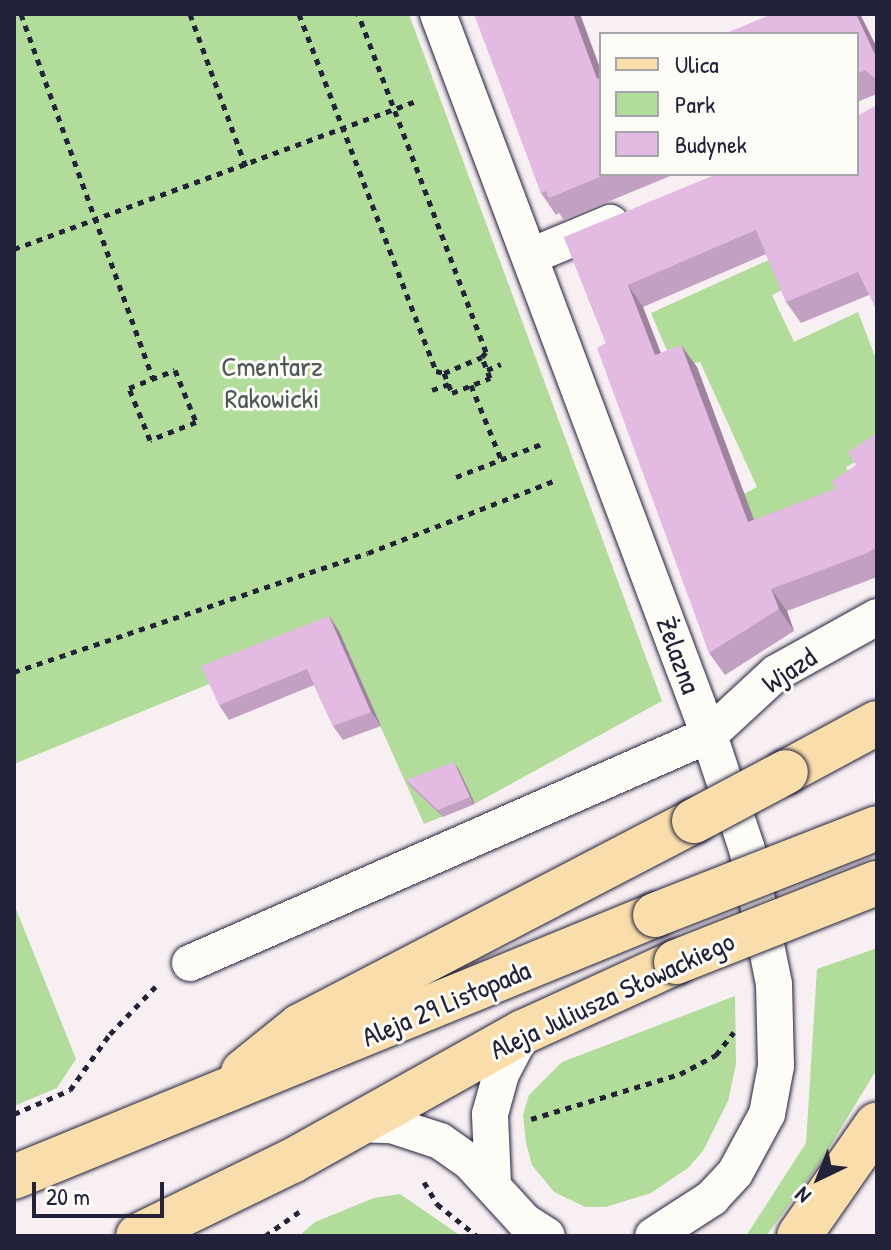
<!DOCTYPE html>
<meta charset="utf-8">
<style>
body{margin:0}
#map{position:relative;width:891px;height:1250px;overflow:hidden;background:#f8eff3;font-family:"Patrick Hand",sans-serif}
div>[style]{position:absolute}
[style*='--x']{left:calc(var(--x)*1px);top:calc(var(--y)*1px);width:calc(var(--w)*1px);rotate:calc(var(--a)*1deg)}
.green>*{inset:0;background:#b2dc99}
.path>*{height:5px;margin-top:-2.5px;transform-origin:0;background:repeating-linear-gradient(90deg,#22223b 0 6px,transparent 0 12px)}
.roads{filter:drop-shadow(0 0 2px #22223b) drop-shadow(0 0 2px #22223b)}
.street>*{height:36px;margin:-18px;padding:0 18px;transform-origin:18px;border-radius:18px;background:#fdfcf7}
.primary>*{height:44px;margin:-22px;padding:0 22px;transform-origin:22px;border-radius:22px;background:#f9deab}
.bridges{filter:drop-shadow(0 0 2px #22223b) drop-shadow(0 0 2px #22223b)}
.primary-bridge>*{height:44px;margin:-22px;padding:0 22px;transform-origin:22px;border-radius:22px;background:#f9deab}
.wall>*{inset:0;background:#c2a0c2}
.shaded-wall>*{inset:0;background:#9e829e}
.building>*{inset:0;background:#e2bae2}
span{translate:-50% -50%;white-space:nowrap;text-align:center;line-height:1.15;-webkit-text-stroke:6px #fdfcf7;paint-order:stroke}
.park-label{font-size:28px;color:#4d5a57}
.street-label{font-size:28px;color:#22223b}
.frame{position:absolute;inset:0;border:16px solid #22223b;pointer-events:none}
.legend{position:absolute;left:599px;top:32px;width:260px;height:144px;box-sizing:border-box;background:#fdfcf7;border:2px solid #a5a5ac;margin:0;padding:10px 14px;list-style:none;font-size:24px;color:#22223b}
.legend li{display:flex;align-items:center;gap:16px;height:40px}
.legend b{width:40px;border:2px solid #a5a5ac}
.north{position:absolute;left:779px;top:1138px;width:80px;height:80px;-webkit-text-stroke:6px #fdfcf7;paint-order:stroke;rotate:223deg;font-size:22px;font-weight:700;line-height:32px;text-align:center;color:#22223b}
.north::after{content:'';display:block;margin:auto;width:28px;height:36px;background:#22223b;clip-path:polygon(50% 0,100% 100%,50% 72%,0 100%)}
.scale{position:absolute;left:32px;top:1182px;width:132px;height:36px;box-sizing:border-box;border:4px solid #22223b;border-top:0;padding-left:10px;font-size:24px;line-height:28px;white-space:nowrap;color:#22223b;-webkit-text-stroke:6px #fdfcf7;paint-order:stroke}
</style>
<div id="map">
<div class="green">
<div style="clip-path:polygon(14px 14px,409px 14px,662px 701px,478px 802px,424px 824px,338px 631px,14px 764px)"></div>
<div style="clip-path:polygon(802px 245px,850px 257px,772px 295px,794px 342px,858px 312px,877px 362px,877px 451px,846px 467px,852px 480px,755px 532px,738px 497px,757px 487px,700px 362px,674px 367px,651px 313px)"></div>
<div style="clip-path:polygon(14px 904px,76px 1059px,57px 1088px,14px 1106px)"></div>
<div style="clip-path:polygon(877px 948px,877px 1069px,821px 1161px,766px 1236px,746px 1236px,806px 1143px,817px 969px)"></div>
<div style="clip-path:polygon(735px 996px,736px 1064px,728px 1101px,703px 1151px,688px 1168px,651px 1193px,606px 1207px,585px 1207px,554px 1192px,532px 1165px,526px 1143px,523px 1115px,529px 1095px,562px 1062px)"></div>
<div style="clip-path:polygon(400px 1194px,461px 1236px,299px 1236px,315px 1222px,374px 1198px)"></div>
</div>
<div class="path">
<div style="--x:21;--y:14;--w:388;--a:70.1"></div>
<div style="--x:190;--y:14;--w:163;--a:69.9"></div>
<div style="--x:299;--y:14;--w:382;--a:69"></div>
<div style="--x:436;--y:371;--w:8;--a:14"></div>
<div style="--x:444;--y:373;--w:22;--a:68"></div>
<div style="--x:452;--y:393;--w:41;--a:-21.5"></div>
<div style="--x:490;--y:378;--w:22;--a:-111"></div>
<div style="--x:482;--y:357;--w:6;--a:-51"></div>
<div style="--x:486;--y:352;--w:361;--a:-110.7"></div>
<div style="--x:14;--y:249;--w:426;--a:-20.2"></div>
<div style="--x:175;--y:370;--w:56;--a:68"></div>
<div style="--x:196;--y:422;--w:49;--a:158.6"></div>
<div style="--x:150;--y:440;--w:56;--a:-112"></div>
<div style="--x:129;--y:388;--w:49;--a:-21.4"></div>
<div style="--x:487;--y:370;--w:15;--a:-23"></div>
<div style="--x:444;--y:373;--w:41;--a:-22.8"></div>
<div style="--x:471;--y:385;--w:80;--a:67.9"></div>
<div style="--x:432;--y:390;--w:18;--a:-19"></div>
<div style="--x:456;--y:477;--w:94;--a:-21.1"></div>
<div style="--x:14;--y:672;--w:373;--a:-18.6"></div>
<div style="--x:368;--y:553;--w:199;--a:-21.2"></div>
<div style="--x:14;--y:1114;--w:61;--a:-23.2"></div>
<div style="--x:70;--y:1090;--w:69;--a:-54.5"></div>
<div style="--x:110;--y:1034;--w:69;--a:-46.2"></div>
<div style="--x:531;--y:1119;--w:156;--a:-16.8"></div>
<div style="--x:680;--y:1074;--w:41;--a:-27.8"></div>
<div style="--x:716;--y:1055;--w:29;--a:-52"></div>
<div style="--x:424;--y:1182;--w:26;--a:59"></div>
<div style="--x:437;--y:1204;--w:51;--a:38.7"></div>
<div style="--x:265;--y:1236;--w:47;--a:-35.4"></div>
</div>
<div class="roads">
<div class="street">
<div style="--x:438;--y:14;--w:770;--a:69.4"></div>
<div style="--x:709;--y:735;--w:120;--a:71.6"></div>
<div style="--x:747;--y:849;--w:138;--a:78.7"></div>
<div style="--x:774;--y:984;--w:82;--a:88.6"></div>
<div style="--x:776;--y:1066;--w:49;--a:100.6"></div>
<div style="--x:767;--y:1114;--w:67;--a:118.5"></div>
<div style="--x:735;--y:1173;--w:34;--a:133"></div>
<div style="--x:712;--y:1198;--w:70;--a:147.2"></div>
<div style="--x:531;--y:256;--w:86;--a:-22.7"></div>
<div style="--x:190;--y:963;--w:567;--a:-23.72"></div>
<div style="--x:709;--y:735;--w:91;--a:-42.8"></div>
<div style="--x:776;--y:673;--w:115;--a:-29"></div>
<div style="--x:356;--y:1124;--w:35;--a:2"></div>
<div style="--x:391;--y:1125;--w:52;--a:18.1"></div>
<div style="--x:440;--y:1141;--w:37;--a:35"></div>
<div style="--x:470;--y:1162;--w:80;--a:47.5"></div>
<div style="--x:524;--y:1221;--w:27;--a:33"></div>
<div style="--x:493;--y:1184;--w:70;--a:-92.5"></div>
<div style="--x:490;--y:1114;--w:41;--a:-74.6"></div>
<div style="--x:501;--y:1074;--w:47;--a:-62.4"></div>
</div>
<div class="primary">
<div style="--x:786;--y:772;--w:103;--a:-28.3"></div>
<div style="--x:243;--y:1072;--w:73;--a:-38.9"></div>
<div style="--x:300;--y:1026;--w:444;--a:-27.5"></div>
<div style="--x:14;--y:1177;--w:692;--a:-22.23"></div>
<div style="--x:138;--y:1236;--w:171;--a:-26"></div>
<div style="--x:292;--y:1161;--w:265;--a:-29.2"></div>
<div style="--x:523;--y:1032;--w:168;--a:-24.6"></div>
<div style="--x:799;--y:1236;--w:136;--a:-55.1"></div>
</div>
</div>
<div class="bridges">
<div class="primary-bridge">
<div style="--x:694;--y:821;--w:104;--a:-28"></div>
<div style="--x:655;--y:915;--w:238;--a:-21.4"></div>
<div style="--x:676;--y:962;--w:216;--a:-21.5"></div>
</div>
</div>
<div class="wall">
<div style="clip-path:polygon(475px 14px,580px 14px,601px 71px,601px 174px,675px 174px,564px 220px,559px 213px,556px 215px,541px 193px)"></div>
<div style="clip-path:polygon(772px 14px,860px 14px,877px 48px,877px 94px,857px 102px,857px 34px)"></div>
<div style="clip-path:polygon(857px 174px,869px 295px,801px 323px,786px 302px,766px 254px,643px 307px,661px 353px,697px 367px,754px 520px,835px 489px,856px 465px,877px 433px,877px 577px,787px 611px,794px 631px,725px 675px,709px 653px,606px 343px,564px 237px)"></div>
<div style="clip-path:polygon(329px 616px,339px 631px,381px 726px,343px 740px,333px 726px,314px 685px,229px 720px,219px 705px)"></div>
<div style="clip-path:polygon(459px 770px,475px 804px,443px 817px,411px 787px,406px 780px)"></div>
</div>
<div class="shaded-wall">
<div style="clip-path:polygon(573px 14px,580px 14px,601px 71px,601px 85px,597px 79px)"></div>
<div style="clip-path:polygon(856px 14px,860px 14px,877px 48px,877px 59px)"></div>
<div style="clip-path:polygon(628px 285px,643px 307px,670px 377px,655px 355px)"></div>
<div style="clip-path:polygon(681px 345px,697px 367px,763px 544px,748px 522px)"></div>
<div style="clip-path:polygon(771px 589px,787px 611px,794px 631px,779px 609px)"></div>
<div style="clip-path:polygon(329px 616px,339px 631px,381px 726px,371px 712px)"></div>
<div style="clip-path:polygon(454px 762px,459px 770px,475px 804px,470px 797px)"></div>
</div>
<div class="building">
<div style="clip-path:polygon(474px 14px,573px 14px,597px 79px,601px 77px,601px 174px,607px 174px,549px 198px,546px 191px,541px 193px)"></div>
<div style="clip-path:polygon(772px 14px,856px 14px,877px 59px,877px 80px,865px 70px,857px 74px,857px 34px,724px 34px)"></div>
<div style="clip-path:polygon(877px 105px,877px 311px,858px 272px,786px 302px,756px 230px,628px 285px,655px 355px,681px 345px,748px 522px,835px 489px,832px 481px,856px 465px,848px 452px,877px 433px,877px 547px,867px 553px,771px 589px,779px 609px,709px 653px,597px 348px,606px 343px,564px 237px,717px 174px,857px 174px,857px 116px)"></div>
<div style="clip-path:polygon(329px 616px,371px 712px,333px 726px,307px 669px,219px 705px,201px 666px)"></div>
<div style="clip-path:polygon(454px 762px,470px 797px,438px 810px,406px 780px)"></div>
</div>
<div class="park-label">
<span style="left:272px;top:382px">Cmentarz<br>Rakowicki</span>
</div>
<div class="street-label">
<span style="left:679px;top:655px;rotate:70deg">Żelazna</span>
<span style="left:789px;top:670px;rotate:-34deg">Wjazd</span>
<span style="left:612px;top:995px;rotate:-25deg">Aleja Juliusza Słowackiego</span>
<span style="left:446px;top:1003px;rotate:-23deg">Aleja 29 Listopada</span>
</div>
<div class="frame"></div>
<ul class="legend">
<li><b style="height:10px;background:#f9deab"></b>Ulica</li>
<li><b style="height:22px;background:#b2dc99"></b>Park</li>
<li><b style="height:22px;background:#e2bae2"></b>Budynek</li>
</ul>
<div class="north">N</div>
<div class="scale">20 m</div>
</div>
